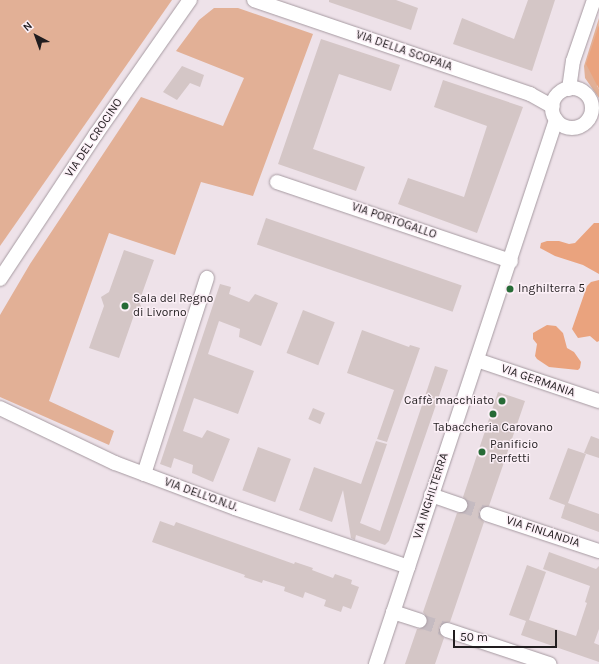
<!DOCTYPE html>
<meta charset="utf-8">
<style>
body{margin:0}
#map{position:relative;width:599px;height:664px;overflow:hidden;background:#eee2e9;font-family:Karla,sans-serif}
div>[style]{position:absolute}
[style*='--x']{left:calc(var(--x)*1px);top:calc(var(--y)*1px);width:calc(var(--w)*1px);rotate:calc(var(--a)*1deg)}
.green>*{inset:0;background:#e2b096}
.forest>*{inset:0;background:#eaa37e}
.building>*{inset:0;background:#d4c6c6;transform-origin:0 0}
.minor-tunnel>*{height:14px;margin-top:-7px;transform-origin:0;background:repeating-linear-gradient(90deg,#c5bbc1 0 14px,transparent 0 21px)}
.roads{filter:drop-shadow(0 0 1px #a69aa1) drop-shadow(0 0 1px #a69aa1)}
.minor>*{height:14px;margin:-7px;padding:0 7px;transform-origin:7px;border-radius:7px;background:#fff}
.minor>.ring{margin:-7px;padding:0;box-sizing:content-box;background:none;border:14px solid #fff;border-radius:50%}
.dots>*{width:11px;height:11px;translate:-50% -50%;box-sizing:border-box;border:2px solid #fbeff6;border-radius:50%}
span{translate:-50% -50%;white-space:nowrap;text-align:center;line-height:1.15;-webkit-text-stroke:3px #fbeff6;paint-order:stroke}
.street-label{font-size:12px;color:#211d1f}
.poi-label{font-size:12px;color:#211d1f}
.left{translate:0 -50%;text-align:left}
.right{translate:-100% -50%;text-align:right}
.north{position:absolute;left:16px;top:16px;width:40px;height:40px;-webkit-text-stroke:3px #fbeff6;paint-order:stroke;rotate:319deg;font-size:11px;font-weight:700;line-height:16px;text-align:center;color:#211d1f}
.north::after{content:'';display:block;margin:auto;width:14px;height:18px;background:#211d1f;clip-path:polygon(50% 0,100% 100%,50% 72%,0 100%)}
.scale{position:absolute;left:453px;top:630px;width:104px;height:18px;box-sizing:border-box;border:2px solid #211d1f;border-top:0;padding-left:5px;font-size:12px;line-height:14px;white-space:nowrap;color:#211d1f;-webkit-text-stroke:3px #fbeff6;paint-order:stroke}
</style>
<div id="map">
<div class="green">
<div style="clip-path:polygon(0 0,172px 0,0 246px)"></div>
<div style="clip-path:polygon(214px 8px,238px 8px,313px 34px,253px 196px,201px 182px,175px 255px,109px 233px,49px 401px,114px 431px,109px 445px,0 397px,0 315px,30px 264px,141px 97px,223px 126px,244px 78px,176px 51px,199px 20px)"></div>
<div style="clip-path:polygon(599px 18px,597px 86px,599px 89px,599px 98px,585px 78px,584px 66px)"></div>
</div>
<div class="forest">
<div style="clip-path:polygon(599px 25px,599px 89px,586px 64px)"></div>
<div style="clip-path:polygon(594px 223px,599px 223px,599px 274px,583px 265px,555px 256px,540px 248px,541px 243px,547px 241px,559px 241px,569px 244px,575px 243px)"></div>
<div style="clip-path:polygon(599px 280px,599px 341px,597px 342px,590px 336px,578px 338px,572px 329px,587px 286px,591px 282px)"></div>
<div style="clip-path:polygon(547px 325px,556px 326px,563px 333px,567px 348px,574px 352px,581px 362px,580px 368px,578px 370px,549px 367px,537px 359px,535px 356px,537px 344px,533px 339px,533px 333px)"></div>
</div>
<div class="building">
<div style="clip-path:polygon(329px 0,396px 0,418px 8px,411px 30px,329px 2px)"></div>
<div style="clip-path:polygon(528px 0,555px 0,532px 71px,453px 44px,462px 18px,514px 39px)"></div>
<div style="clip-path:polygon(321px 39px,400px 65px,391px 91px,339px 74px,313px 149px,365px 167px,356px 191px,278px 164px)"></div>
<div style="clip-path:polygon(182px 66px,204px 75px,200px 87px,190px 83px,177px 100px,163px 92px)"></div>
<div style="clip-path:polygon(443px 80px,523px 107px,477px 233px,398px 204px,408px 178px,464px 197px,487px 126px,434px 107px)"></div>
<div style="left:266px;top:218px;width:207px;height:28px;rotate:19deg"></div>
<div style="clip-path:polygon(124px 250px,154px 260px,139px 302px,143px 310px,134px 315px,119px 358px,89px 348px,104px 306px,101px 297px,109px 292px)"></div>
<div style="clip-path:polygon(220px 284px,231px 287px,229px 294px,249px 302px,255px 294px,278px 303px,261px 346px,239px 337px,240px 329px,219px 321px,208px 354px,254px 371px,238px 414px,194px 398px,183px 431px,202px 438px,207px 430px,230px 439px,213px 482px,192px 473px,193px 465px,174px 458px,171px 468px,160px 464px)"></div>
<div style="left:303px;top:310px;width:34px;height:46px;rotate:21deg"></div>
<div style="clip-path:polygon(362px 330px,409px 347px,410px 345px,420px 348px,387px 442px,377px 439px,394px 390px,347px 373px)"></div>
<div style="clip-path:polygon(435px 366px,448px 370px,389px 541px,385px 545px,356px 535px,355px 540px,351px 538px,343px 490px,332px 522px,299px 510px,314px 467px,361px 484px,376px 441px,387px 444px,360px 523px,380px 531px)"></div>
<div style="clip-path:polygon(498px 392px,525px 401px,489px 506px,485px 506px,479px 511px,479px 516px,484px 522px,450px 622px,445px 622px,439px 627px,439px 632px,444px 638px,435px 664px,405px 664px,417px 629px,422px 629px,428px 624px,428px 619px,423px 612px,457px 513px,462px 513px,468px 508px,468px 503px,463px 497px)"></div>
<div style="left:313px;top:408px;width:13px;height:12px;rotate:23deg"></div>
<div style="clip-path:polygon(591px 436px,599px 439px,599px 458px,584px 453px)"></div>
<div style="left:258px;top:447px;width:35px;height:46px;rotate:20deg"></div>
<div style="clip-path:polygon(568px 448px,586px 454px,568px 503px,599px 514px,599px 532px,561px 518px,565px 505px,549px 499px)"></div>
<div style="clip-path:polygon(160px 521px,174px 526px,176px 522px,294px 564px,295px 562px,313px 568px,312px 570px,333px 578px,335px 574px,352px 580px,351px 584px,359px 587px,351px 609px,343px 606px,341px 612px,324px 606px,326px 600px,305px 592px,303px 598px,284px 591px,285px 587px,263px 580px,262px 583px,244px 577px,245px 575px,152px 542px)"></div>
<div style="clip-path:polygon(549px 552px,596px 569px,599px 566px,599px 629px,594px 643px,599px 645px,599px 662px,521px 635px,526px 621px,509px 615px,527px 565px,546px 572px,529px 620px,576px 636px,587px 603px,585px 602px,590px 586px,543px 569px)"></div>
</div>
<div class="minor-tunnel">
<div style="--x:460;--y:505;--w:28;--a:18"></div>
<div style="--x:420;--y:621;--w:28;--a:18"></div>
</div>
<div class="roads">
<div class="minor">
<div style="--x:254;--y:0;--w:292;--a:18.8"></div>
<div style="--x:530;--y:94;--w:26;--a:29"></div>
<div class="ring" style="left:552px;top:88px;width:26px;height:26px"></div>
<div style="--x:569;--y:89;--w:28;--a:-82"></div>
<div style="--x:573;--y:61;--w:65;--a:-71"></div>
<div style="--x:277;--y:182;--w:247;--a:18.7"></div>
<div style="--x:0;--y:279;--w:174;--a:-56.5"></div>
<div style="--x:96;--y:134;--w:164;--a:-55"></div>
<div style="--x:477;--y:360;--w:129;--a:18.6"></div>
<div style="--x:0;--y:408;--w:127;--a:25.6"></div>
<div style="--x:115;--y:463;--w:128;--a:20.6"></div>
<div style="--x:235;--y:508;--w:183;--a:18.8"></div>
<div style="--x:144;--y:474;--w:206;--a:-72.2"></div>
<div style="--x:431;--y:495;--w:31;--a:19"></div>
<div style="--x:487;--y:514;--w:118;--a:18.3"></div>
<div style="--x:393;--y:612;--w:28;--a:18"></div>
<div style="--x:447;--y:630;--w:108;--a:18.4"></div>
<div style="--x:376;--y:664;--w:573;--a:-71.69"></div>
</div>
</div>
<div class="dots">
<div style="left:510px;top:289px;background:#266b36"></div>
<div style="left:125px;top:306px;background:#266b36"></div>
<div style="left:502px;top:401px;background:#266b36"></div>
<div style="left:493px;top:414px;background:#266b36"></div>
<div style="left:482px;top:452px;background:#266b36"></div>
</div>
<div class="street-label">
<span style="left:404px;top:51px;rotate:19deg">VIA DELLA SCOPAIA</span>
<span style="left:94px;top:138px;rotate:-56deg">VIA DEL CROCINO</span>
<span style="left:394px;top:221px;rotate:19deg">VIA PORTOGALLO</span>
<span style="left:538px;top:381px;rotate:19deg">VIA GERMANIA</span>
<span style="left:201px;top:495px;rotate:20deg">VIA DELL'O.N.U.</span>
<span style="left:431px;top:496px;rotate:-72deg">VIA INGHILTERRA</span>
<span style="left:543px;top:532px;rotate:18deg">VIA FINLANDIA</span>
</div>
<div class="poi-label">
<span class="left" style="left:518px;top:289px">Inghilterra 5</span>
<span class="left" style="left:133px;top:306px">Sala del Regno<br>di Livorno</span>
<span class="right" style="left:494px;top:401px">Caffè macchiato</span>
<span style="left:493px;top:428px">Tabaccheria Carovano</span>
<span class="left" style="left:490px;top:452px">Panificio<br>Perfetti</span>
</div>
<div class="north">N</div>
<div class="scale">50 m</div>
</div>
